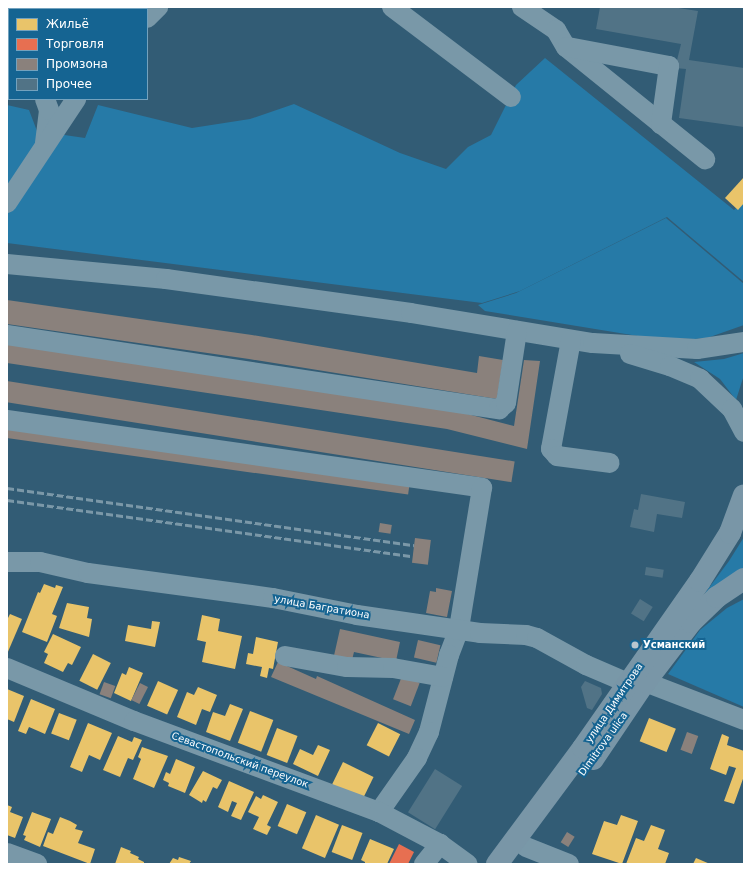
<!DOCTYPE html>
<meta charset="utf-8">
<style>
body{margin:0}
#map{position:relative;width:751px;height:871px;overflow:hidden;background:#325c75;font-family:"DejaVu Sans",sans-serif}
div>[style]{position:absolute}
[style*='--x']{left:calc(var(--x)*1px);top:calc(var(--y)*1px);width:calc(var(--w)*1px);rotate:calc(var(--a)*1deg)}
.green>*{inset:0;background:#267aa7}
.homes>*{inset:0;background:#e9c46a;transform-origin:0 0}
.shops>*{inset:0;background:#e76f51}
.industry>*{inset:0;background:#8a817c;transform-origin:0 0}
.building>*{inset:0;background:#517386;transform-origin:0 0}
.minor>*{height:20px;margin:-10px;padding:0 10px;transform-origin:10px;border-radius:10px;background:#7998a8}
.major>*{height:22px;margin:-11px;padding:0 11px;transform-origin:11px;border-radius:11px;background:#7996a7}
.rail>*{height:3px;margin-top:-1.5px;transform-origin:0;background:repeating-linear-gradient(90deg,#7b98a8 0 7px,transparent 0 10px)}
.dots>*{width:11px;height:11px;translate:-50% -50%;box-sizing:border-box;border:2px solid #156492;border-radius:50%}
span{translate:-50% -50%;white-space:nowrap;text-align:center;line-height:1.15;-webkit-text-stroke:4px #156492;paint-order:stroke}
.street-label{font-size:10px;color:#fff}
.poi-label{font-size:10px;color:#fff;font-weight:700}
.left{translate:0 -50%;text-align:left}
.frame{position:absolute;inset:0;border:8px solid #fff;pointer-events:none}
.legend{position:absolute;left:8px;top:8px;width:140px;height:92px;box-sizing:border-box;background:#156492;border:1px solid #73a2be;margin:0;padding:5px 7px;list-style:none;font-size:12px;color:#fff}
.legend li{display:flex;align-items:center;gap:8px;height:20px}
.legend b{width:20px;border:1px solid #73a2be}
</style>
<div id="map">
<div class="green">
<div style="clip-path:polygon(545px 58px,734px 210px,744px 201px,744px 282px,667px 217px,520px 291px,482px 303px,7px 243px,7px 105px,29px 110px,37px 131px,85px 138px,98px 105px,192px 128px,250px 119px,294px 104px,400px 153px,446px 169px,468px 147px,491px 135px,516px 85px)"></div>
<div style="clip-path:polygon(666px 218px,744px 284px,744px 325px,707px 338px,694px 339px,644px 337px,485px 311px,478px 305px,516px 293px)"></div>
<div style="clip-path:polygon(744px 353px,744px 375px,736px 400px,720px 379px,694px 362px,724px 359px)"></div>
<div style="clip-path:polygon(744px 537px,744px 571px,705px 593px,729px 561px)"></div>
<div style="clip-path:polygon(744px 599px,744px 707px,668px 674px,700px 630px,727px 608px)"></div>
</div>
<div class="homes">
<div style="clip-path:polygon(744px 177px,744px 203px,738px 210px,725px 198px)"></div>
<div style="clip-path:polygon(44px 584px,55px 588px,56px 585px,63px 587px,52px 614px,57px 616px,47px 642px,22px 632px,38px 592px,40px 593px)"></div>
<div style="clip-path:polygon(67px 603px,89px 607px,87px 618px,92px 619px,89px 637px,59px 628px)"></div>
<div style="clip-path:polygon(10px 614px,22px 619px,7px 654px,7px 620px)"></div>
<div style="clip-path:polygon(202px 615px,220px 619px,218px 631px,242px 636px,235px 669px,202px 662px,206px 642px,197px 640px)"></div>
<div style="clip-path:polygon(152px 621px,160px 622px,155px 647px,125px 641px,128px 625px,151px 629px)"></div>
<div style="clip-path:polygon(53px 634px,81px 647px,72px 665px,68px 663px,63px 672px,44px 663px,48px 654px,44px 652px)"></div>
<div style="clip-path:polygon(256px 637px,278px 642px,273px 669px,269px 668px,267px 678px,260px 676px,262px 667px,246px 664px,248px 653px,253px 654px)"></div>
<div style="left:93px;top:654px;width:20px;height:30px;rotate:27deg"></div>
<div style="clip-path:polygon(129px 667px,143px 673px,131px 701px,114px 693px,122px 673px,126px 675px)"></div>
<div style="left:158px;top:681px;width:22px;height:27px;rotate:24deg"></div>
<div style="clip-path:polygon(198px 687px,217px 695px,210px 712px,202px 709px,196px 725px,177px 717px,187px 692px,194px 695px)"></div>
<div style="clip-path:polygon(7px 689px,24px 696px,14px 722px,7px 719px)"></div>
<div style="clip-path:polygon(31px 699px,55px 709px,45px 734px,29px 727px,26px 734px,18px 731px)"></div>
<div style="clip-path:polygon(230px 704px,243px 709px,230px 741px,206px 732px,213px 712px,225px 716px)"></div>
<div style="left:250px;top:711px;width:25px;height:34px;rotate:21deg"></div>
<div style="left:59px;top:713px;width:19px;height:22px;rotate:21deg"></div>
<div style="left:649px;top:718px;width:29px;height:25px;rotate:22deg"></div>
<div style="clip-path:polygon(88px 723px,112px 733px,100px 760px,89px 755px,82px 772px,70px 767px)"></div>
<div style="left:378px;top:723px;width:25px;height:25px;rotate:27deg"></div>
<div style="left:277px;top:728px;width:22px;height:29px;rotate:21deg"></div>
<div style="clip-path:polygon(722px 734px,729px 737px,727px 745px,744px 751px,744px 776px,734px 804px,724px 801px,736px 768px,729px 766px,726px 775px,710px 769px)"></div>
<div style="clip-path:polygon(118px 736px,132px 742px,134px 737px,142px 740px,133px 760px,128px 758px,120px 777px,103px 770px)"></div>
<div style="clip-path:polygon(318px 745px,330px 750px,318px 776px,293px 764px,300px 749px,313px 755px)"></div>
<div style="clip-path:polygon(142px 747px,168px 756px,154px 788px,133px 779px,141px 759px,138px 757px)"></div>
<div style="clip-path:polygon(176px 759px,195px 767px,185px 793px,168px 786px,169px 783px,163px 780px,166px 772px,170px 774px)"></div>
<div style="left:343px;top:762px;width:34px;height:25px;rotate:26deg"></div>
<div style="clip-path:polygon(203px 771px,222px 780px,217px 789px,213px 787px,206px 802px,203px 800px,202px 803px,189px 795px)"></div>
<div style="clip-path:polygon(229px 781px,254px 792px,241px 820px,231px 816px,237px 803px,232px 801px,228px 812px,218px 807px)"></div>
<div style="clip-path:polygon(263px 795px,278px 802px,267px 825px,271px 827px,267px 835px,253px 829px,259px 817px,248px 812px,256px 796px,261px 799px)"></div>
<div style="left:287px;top:804px;width:21px;height:24px;rotate:23deg"></div>
<div style="clip-path:polygon(7px 805px,12px 807px,10px 812px,23px 817px,15px 838px,7px 835px)"></div>
<div style="clip-path:polygon(32px 812px,51px 819px,40px 847px,24px 840px,26px 836px,23px 835px)"></div>
<div style="left:316px;top:815px;width:25px;height:36px;rotate:23deg"></div>
<div style="clip-path:polygon(621px 815px,638px 821px,622px 864px,592px 854px,604px 821px,617px 825px)"></div>
<div style="clip-path:polygon(60px 817px,70px 821px,77px 825px,75px 829px,83px 831px,78px 843px,95px 849px,90px 864px,43px 846px,48px 832px,53px 834px)"></div>
<div style="left:342px;top:825px;width:22px;height:29px;rotate:21deg"></div>
<div style="clip-path:polygon(651px 825px,665px 830px,658px 849px,669px 853px,665px 864px,626px 864px,636px 838px,644px 841px)"></div>
<div style="clip-path:polygon(370px 839px,394px 849px,387px 864px,365px 864px,365px 862px,361px 860px)"></div>
<div style="clip-path:polygon(121px 847px,131px 851px,130px 853px,139px 857px,138px 859px,144px 862px,144px 864px,115px 864px)"></div>
<div style="clip-path:polygon(179px 857px,191px 861px,189px 864px,169px 864px,173px 858px,178px 860px)"></div>
<div style="clip-path:polygon(696px 858px,710px 864px,693px 864px)"></div>
</div>
<div class="shops">
<div style="clip-path:polygon(399px 844px,414px 852px,408px 864px,389px 864px)"></div>
</div>
<div class="industry">
<div style="clip-path:polygon(7px 300px,252px 335px,477px 373px,479px 356px,503px 360px,497px 399px,249px 359px,7px 324px)"></div>
<div style="clip-path:polygon(7px 341px,452px 410px,514px 426px,524px 360px,540px 361px,527px 449px,447px 429px,7px 363px)"></div>
<div style="left:7px;top:381px;width:514px;height:21px;rotate:9deg"></div>
<div style="left:7px;top:424px;width:407px;height:14px;rotate:8deg"></div>
<div style="left:380px;top:523px;width:12px;height:9px;rotate:9deg"></div>
<div style="left:415px;top:538px;width:16px;height:25px;rotate:7deg"></div>
<div style="clip-path:polygon(436px 588px,452px 591px,447px 617px,426px 613px,430px 591px,436px 592px)"></div>
<div style="clip-path:polygon(340px 629px,400px 642px,396px 661px,354px 652px,351px 664px,333px 660px)"></div>
<div style="left:418px;top:640px;width:23px;height:18px;rotate:13deg"></div>
<div style="clip-path:polygon(278px 662px,316px 679px,317px 676px,415px 720px,409px 734px,271px 677px)"></div>
<div style="left:402px;top:676px;width:19px;height:25px;rotate:21deg"></div>
<div style="left:104px;top:682px;width:12px;height:13px;rotate:20deg"></div>
<div style="left:140px;top:683px;width:9px;height:19px;rotate:27deg"></div>
<div style="left:687px;top:732px;width:12px;height:19px;rotate:20deg"></div>
<div style="left:567px;top:832px;width:9px;height:12px;rotate:32deg"></div>
</div>
<div class="building">
<div style="clip-path:polygon(600px 7px,672px 7px,698px 11px,689px 60px,744px 68px,744px 127px,679px 118px,686px 69px,675px 68px,681px 44px,596px 29px)"></div>
<div style="clip-path:polygon(641px 494px,685px 502px,682px 518px,657px 514px,654px 532px,630px 527px,634px 509px,638px 510px)"></div>
<div style="left:646px;top:567px;width:18px;height:8px;rotate:9deg"></div>
<div style="left:640px;top:599px;width:15px;height:17px;rotate:32deg"></div>
<div style="clip-path:polygon(585px 681px,601px 688px,602px 694px,592px 710px,587px 708px,581px 687px)"></div>
<div style="left:435px;top:769px;width:32px;height:51px;rotate:32deg"></div>
</div>
<div class="minor">
<div style="--x:392;--y:7;--w:149;--a:37.1"></div>
<div style="--x:522;--y:7;--w:41;--a:34.1"></div>
<div style="--x:556;--y:30;--w:20;--a:60"></div>
<div style="--x:566;--y:47;--w:179;--a:38.9"></div>
<div style="--x:147;--y:18;--w:16;--a:-45"></div>
<div style="--x:568;--y:47;--w:103;--a:10.7"></div>
<div style="--x:669;--y:66;--w:59;--a:97.9"></div>
<div style="--x:7;--y:76;--w:2;--a:27"></div>
<div style="--x:45;--y:143;--w:33;--a:-83"></div>
<div style="--x:49;--y:110;--w:12;--a:-110"></div>
<div style="--x:7;--y:203;--w:125;--a:-56.4"></div>
<div style="--x:7;--y:264;--w:160;--a:5.4"></div>
<div style="--x:166;--y:279;--w:247;--a:7.9"></div>
<div style="--x:411;--y:313;--w:184;--a:9.4"></div>
<div style="--x:593;--y:343;--w:104;--a:3.3"></div>
<div style="--x:697;--y:349;--w:48;--a:-8.5"></div>
<div style="--x:7;--y:335;--w:498;--a:8.6"></div>
<div style="--x:499;--y:409;--w:9;--a:-41"></div>
<div style="--x:506;--y:403;--w:73;--a:-81.3"></div>
<div style="--x:571;--y:340;--w:111;--a:100.4"></div>
<div style="--x:551;--y:449;--w:9;--a:49"></div>
<div style="--x:557;--y:456;--w:53;--a:7.5"></div>
<div style="--x:630;--y:354;--w:42;--a:16.7"></div>
<div style="--x:670;--y:366;--w:33;--a:23"></div>
<div style="--x:700;--y:379;--w:44;--a:43.2"></div>
<div style="--x:732;--y:409;--w:26;--a:62"></div>
<div style="--x:7;--y:420;--w:480;--a:8.1"></div>
<div style="--x:482;--y:488;--w:143;--a:99.3"></div>
<div style="--x:459;--y:629;--w:28;--a:111"></div>
<div style="--x:449;--y:655;--w:80;--a:104.6"></div>
<div style="--x:429;--y:732;--w:29;--a:115"></div>
<div style="--x:417;--y:758;--w:66;--a:125.1"></div>
<div style="--x:7;--y:562;--w:33;--a:0"></div>
<div style="--x:40;--y:562;--w:49;--a:12.9"></div>
<div style="--x:88;--y:573;--w:187;--a:7.7"></div>
<div style="--x:273;--y:598;--w:86;--a:11.4"></div>
<div style="--x:357;--y:615;--w:124;--a:8.3"></div>
<div style="--x:480;--y:633;--w:46;--a:2.5"></div>
<div style="--x:526;--y:635;--w:11;--a:15"></div>
<div style="--x:537;--y:638;--w:56;--a:28.9"></div>
<div style="--x:586;--y:665;--w:46;--a:23.2"></div>
<div style="--x:285;--y:656;--w:63;--a:10.1"></div>
<div style="--x:347;--y:667;--w:46;--a:1.2"></div>
<div style="--x:393;--y:668;--w:51;--a:10.2"></div>
<div style="--x:7;--y:668;--w:138;--a:22.7"></div>
<div style="--x:134;--y:721;--w:261;--a:20.4"></div>
<div style="--x:379;--y:812;--w:69;--a:27.7"></div>
<div style="--x:440;--y:844;--w:34;--a:36"></div>
<div style="--x:645;--y:682;--w:106;--a:21"></div>
<div style="--x:526;--y:847;--w:46;--a:21.6"></div>
<div style="--x:7;--y:853;--w:32;--a:20"></div>
<div style="--x:424;--y:864;--w:26;--a:-51"></div>
</div>
<div class="major">
<div style="--x:593;--y:759;--w:93;--a:-56"></div>
<div style="--x:645;--y:682;--w:76;--a:-52.5"></div>
<div style="--x:691;--y:622;--w:36;--a:-44"></div>
<div style="--x:717;--y:597;--w:32;--a:-34"></div>
<div style="--x:497;--y:864;--w:144;--a:-53.4"></div>
<div style="--x:583;--y:748;--w:204;--a:-55"></div>
<div style="--x:700;--y:581;--w:57;--a:-58"></div>
<div style="--x:730;--y:533;--w:40;--a:-69.8"></div>
</div>
<div class="rail">
<div style="--x:7;--y:488;--w:411;--a:8"></div>
<div style="--x:7;--y:500;--w:409;--a:7.9"></div>
</div>
<div class="dots">
<div style="left:635px;top:645px;background:#b7c6cf"></div>
</div>
<div class="street-label">
<span style="left:322px;top:607px;rotate:10deg">улица Багратиона</span>
<span style="left:614px;top:703px;rotate:-56deg">улица Димитрова</span>
<span style="left:603px;top:744px;rotate:-54deg">Dimitrova ulica</span>
<span style="left:240px;top:760px;rotate:20deg">Севастопольский переулок</span>
</div>
<div class="poi-label">
<span class="left" style="left:643px;top:645px">Усманский</span>
</div>
<div class="frame"></div>
<ul class="legend">
<li><b style="height:11px;background:#e9c46a"></b>Жильё</li>
<li><b style="height:11px;background:#e76f51"></b>Торговля</li>
<li><b style="height:11px;background:#8a817c"></b>Промзона</li>
<li><b style="height:11px;background:#517386"></b>Прочее</li>
</ul>
</div>
